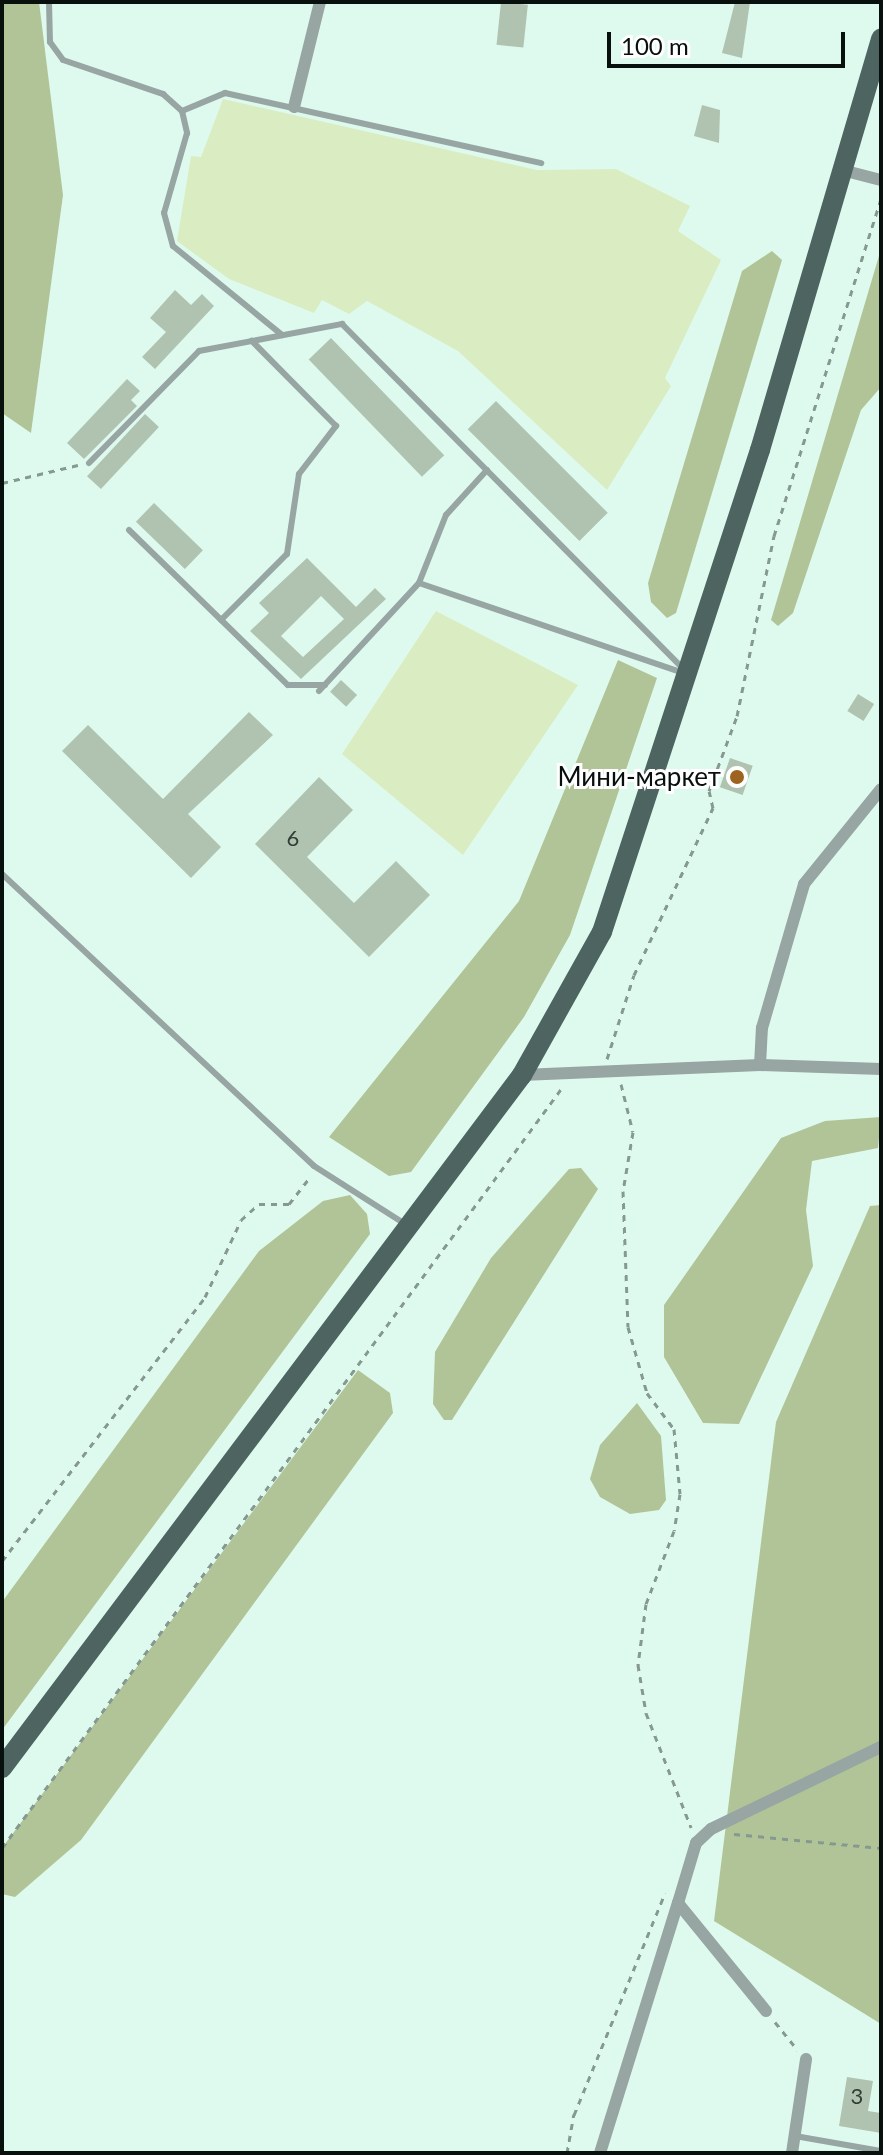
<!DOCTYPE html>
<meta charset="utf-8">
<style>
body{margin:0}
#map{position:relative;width:883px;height:2155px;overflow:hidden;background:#defaee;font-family:Lato,sans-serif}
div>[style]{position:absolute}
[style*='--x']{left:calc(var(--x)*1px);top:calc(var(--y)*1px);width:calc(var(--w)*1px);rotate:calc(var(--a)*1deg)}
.green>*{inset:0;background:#daedc2}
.forest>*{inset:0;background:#b1c497}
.building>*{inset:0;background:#b0c3b1;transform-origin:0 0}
.path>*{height:3px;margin-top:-1.5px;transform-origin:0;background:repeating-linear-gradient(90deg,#859990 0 6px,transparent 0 12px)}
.lane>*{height:6px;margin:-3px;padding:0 3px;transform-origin:3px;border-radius:3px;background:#97a5a3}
.street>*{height:12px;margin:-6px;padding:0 6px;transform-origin:6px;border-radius:6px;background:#97a5a3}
.primary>*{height:20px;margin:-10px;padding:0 10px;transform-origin:10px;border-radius:10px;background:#4d6461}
.dots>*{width:22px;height:22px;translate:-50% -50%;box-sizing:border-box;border:4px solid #fff;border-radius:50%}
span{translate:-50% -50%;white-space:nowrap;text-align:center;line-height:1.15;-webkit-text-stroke:6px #fff;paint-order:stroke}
.number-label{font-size:22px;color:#313d35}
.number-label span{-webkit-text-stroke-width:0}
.poi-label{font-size:26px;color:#07100c}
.right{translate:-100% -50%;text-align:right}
.frame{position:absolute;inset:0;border:4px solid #07100c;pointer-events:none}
.scale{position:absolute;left:607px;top:32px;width:238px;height:36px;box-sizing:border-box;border:4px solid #07100c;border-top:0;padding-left:10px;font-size:24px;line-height:28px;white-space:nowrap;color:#07100c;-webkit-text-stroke:6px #fff;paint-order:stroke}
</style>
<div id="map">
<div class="green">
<div style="clip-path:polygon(223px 99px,537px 170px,616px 169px,690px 206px,678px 231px,721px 260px,665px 378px,671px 386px,607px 490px,458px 351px,367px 301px,349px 314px,322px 300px,314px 313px,229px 279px,177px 241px,191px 156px,201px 157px)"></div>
<div style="clip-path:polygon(436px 611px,578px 685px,463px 855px,342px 754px)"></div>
</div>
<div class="forest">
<div style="clip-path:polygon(2px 2px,39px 2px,63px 195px,31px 433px,2px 413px)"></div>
<div style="clip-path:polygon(881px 249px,881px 387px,861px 410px,793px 613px,778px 626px,771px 620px)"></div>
<div style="clip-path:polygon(772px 251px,782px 260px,676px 613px,667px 618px,651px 602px,648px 583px,742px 271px)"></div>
<div style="clip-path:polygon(618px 660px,657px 678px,570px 935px,524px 1017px,411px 1172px,389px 1176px,329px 1137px,519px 901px)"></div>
<div style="clip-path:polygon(881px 1117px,878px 1148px,812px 1161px,806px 1210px,813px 1266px,739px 1424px,703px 1423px,664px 1357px,664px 1305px,781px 1138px,825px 1121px)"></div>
<div style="clip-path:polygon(581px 1168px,598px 1189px,452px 1420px,444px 1420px,433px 1404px,435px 1352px,491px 1258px,569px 1169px)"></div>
<div style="clip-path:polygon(350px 1195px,367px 1214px,370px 1234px,2px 1730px,2px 1602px,259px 1251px,323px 1201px)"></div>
<div style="clip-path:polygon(881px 1205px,881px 2024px,714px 1921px,776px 1422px,870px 1206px)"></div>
<div style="clip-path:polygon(358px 1370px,390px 1393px,393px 1413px,81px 1840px,15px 1897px,2px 1894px,2px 1848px)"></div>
<div style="clip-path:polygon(637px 1403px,661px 1436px,666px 1500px,659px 1510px,630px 1514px,600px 1497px,590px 1479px,600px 1445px)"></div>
</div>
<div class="building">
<div style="left:501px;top:2px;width:27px;height:43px;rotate:6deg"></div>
<div style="clip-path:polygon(735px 2px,750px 2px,742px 58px,722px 53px)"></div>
<div style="clip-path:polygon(702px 105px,720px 110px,719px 143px,694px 136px)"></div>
<div style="clip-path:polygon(175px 290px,191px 305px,202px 294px,214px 306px,155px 369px,142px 357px,166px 332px,150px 318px)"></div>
<div style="left:331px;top:338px;width:163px;height:31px;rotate:46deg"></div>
<div style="clip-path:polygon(127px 379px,140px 391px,131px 400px,137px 406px,84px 459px,67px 443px)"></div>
<div style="left:496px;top:401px;width:158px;height:40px;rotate:45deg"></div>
<div style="left:145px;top:414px;width:19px;height:85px;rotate:43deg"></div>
<div style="left:154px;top:503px;width:68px;height:26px;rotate:44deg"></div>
<div style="clip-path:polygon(evenodd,307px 558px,356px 607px,375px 588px,386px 599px,301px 679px,250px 631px,269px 613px,259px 603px,307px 558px,321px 596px,344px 619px,303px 657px,281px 636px,321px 596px)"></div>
<div style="left:341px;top:680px;width:22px;height:16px;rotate:43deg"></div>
<div style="left:858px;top:694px;width:19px;height:20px;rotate:32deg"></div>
<div style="clip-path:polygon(249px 712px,273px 735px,188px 814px,221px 847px,191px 878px,62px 751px,88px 725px,163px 799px)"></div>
<div style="left:730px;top:758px;width:24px;height:31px;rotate:19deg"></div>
<div style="clip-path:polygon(319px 777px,353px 810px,307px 857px,354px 903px,396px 861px,430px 895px,369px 957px,255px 844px)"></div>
<div style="clip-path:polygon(847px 2077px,873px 2081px,868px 2111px,881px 2113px,881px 2133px,839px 2126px)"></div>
</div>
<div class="path">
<div style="--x:2;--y:483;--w:78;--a:-13.3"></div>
<div style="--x:607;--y:1059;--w:88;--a:-72.2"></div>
<div style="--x:634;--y:975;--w:185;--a:-64.7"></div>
<div style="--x:713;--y:808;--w:17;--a:-103"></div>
<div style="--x:709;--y:791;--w:80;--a:-69.5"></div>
<div style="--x:737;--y:716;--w:184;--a:-78.4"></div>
<div style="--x:774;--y:536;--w:355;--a:-72.4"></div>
<div style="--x:621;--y:1084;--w:49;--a:76"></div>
<div style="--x:633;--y:1132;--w:60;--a:99.6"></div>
<div style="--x:623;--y:1191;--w:136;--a:87.9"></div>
<div style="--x:628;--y:1327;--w:69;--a:73.9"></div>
<div style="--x:647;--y:1393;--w:45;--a:53.1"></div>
<div style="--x:674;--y:1429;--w:65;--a:84.7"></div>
<div style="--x:680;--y:1494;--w:37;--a:99"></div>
<div style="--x:674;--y:1531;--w:78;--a:111"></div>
<div style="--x:646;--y:1604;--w:62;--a:97.5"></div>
<div style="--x:638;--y:1665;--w:49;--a:80.5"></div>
<div style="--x:646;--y:1713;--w:123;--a:68.5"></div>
<div style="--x:2;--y:1561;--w:333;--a:-52.4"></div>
<div style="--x:205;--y:1297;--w:85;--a:-64.9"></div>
<div style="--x:241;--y:1220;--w:24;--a:-42"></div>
<div style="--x:259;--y:1204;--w:30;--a:0"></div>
<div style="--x:289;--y:1204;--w:34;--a:-52"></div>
<div style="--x:734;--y:1834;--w:148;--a:5.4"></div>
<div style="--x:2;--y:1848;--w:944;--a:-53.62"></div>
<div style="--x:775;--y:2022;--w:36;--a:51"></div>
<div style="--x:567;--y:2153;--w:39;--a:-80"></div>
<div style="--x:574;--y:2115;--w:240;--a:-67.7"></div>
</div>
<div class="lane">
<div style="--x:49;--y:2;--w:40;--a:88.6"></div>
<div style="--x:50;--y:42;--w:22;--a:54"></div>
<div style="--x:63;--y:60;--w:106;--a:18.8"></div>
<div style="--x:163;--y:94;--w:25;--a:42"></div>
<div style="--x:182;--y:111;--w:23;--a:77"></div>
<div style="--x:187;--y:133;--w:83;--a:106"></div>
<div style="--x:164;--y:213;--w:34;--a:75"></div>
<div style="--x:173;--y:246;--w:141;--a:39.2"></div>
<div style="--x:182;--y:111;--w:47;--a:-22.7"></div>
<div style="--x:225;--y:93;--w:324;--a:12.5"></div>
<div style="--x:89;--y:463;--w:157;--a:-45.5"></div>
<div style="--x:199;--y:351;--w:146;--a:-10.7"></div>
<div style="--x:342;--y:324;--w:486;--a:45.3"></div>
<div style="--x:487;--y:470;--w:61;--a:132.3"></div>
<div style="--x:446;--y:515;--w:73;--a:111.7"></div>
<div style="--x:419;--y:583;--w:279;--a:18.8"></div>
<div style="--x:129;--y:530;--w:222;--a:44.3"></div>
<div style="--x:288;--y:685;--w:37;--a:0"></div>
<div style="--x:221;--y:620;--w:93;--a:-45"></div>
<div style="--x:287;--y:554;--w:81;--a:-81.5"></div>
<div style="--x:299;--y:474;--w:61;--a:-52.4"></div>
<div style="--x:336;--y:426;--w:120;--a:-134.7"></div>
<div style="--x:319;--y:691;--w:147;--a:-47.2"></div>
<div style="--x:2;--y:874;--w:427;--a:43.1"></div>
<div style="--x:314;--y:1166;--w:108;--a:32.5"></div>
<div style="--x:795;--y:2136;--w:87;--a:9.9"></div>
</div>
<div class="street">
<div style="--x:294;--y:107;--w:108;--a:-76.1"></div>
<div style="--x:842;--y:170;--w:40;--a:14.4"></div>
<div style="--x:760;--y:1065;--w:37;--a:-87"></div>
<div style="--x:762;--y:1028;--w:150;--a:-73.7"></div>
<div style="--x:804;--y:884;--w:122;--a:-51"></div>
<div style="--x:522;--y:1075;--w:238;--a:-2.4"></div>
<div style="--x:760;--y:1065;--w:121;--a:1.9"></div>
<div style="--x:766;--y:2011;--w:139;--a:-129.2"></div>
<div style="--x:678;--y:1903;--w:63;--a:-73.3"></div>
<div style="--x:696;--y:1843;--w:21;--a:-43"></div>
<div style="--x:711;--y:1829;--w:189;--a:-25.8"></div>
<div style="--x:600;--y:2153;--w:262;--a:-72.7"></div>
<div style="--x:792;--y:2153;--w:95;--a:-81.5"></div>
</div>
<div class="primary">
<div style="--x:2;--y:1768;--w:866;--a:-53.12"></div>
<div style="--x:522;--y:1075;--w:164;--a:-60.8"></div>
<div style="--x:602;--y:932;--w:507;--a:-71.85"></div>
<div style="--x:760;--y:450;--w:429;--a:-73.6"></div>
</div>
<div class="dots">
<div style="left:737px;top:777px;background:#9c641f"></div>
</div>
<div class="number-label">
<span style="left:293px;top:838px">6</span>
<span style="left:857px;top:2096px">3</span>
</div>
<div class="poi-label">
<span class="right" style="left:721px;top:777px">Мини-маркет</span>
</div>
<div class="frame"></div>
<div class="scale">100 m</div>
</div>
